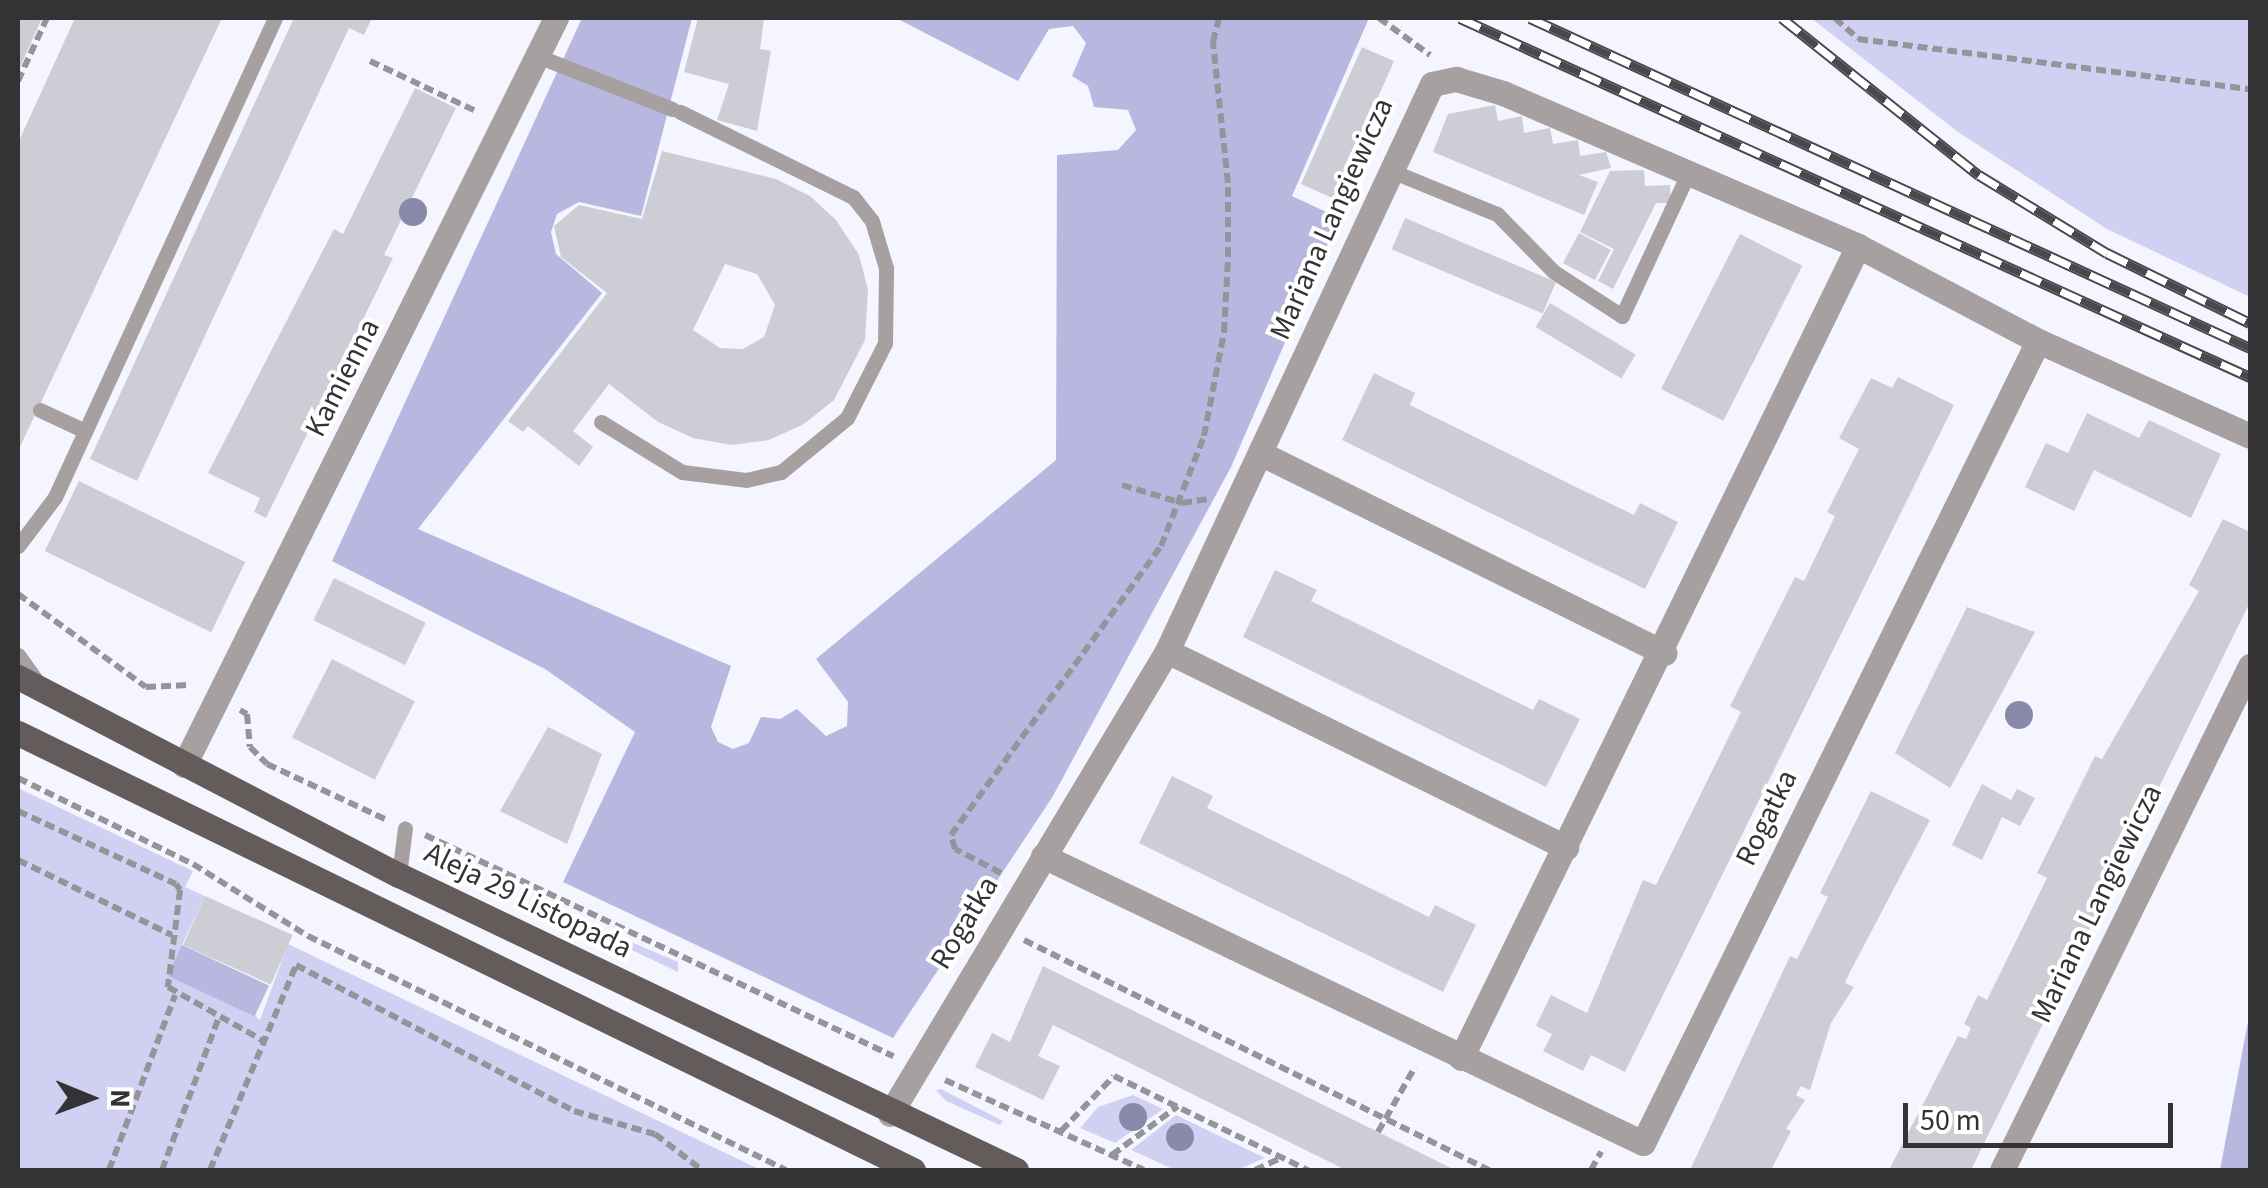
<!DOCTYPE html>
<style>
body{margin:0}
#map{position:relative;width:2268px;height:1188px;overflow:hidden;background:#f5f5ff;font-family:"Source Sans 3",sans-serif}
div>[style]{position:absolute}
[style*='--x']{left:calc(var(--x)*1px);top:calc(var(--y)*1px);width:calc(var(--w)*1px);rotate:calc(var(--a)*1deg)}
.green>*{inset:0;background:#d1d0f2}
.forest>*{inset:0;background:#b8b7e0;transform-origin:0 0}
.building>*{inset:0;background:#cdcdd6;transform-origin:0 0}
.path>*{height:6px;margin-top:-3px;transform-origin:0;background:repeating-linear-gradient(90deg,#94949b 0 10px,transparent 0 15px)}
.lane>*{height:15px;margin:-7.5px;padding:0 7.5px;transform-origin:7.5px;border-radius:7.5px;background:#a6a1a0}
.street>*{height:25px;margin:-12.5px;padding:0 12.5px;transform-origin:12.5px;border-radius:12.5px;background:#a6a1a0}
.primary>*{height:25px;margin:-12.5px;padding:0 12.5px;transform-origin:12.5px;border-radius:12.5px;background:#645c5b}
.rail>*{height:11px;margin-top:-5.5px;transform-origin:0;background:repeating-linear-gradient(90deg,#fff 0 22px,#49494d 0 44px);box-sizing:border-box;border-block:2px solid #49494d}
.trees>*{width:28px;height:28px;margin:-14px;border-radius:50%;background:#8b89a9}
span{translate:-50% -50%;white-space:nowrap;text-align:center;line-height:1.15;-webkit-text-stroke:8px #fff;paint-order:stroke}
.street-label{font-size:30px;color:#333336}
.frame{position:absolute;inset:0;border:20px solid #333336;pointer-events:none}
.north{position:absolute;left:40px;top:1048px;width:100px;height:100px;-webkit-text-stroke:8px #fff;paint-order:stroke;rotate:91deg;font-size:28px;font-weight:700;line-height:40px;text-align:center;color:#333336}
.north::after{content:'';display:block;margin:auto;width:35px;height:45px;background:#333336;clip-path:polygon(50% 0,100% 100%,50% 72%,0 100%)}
.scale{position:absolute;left:1903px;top:1103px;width:270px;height:45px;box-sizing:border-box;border:5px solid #333336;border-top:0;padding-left:12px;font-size:30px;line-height:35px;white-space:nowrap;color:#333336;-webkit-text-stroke:8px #fff;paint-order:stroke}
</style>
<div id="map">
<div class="green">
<div style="clip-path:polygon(1811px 18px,2250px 18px,2250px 297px,2107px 229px,1958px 132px)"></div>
<div style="clip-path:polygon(18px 788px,193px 871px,185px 887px,205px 896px,182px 945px,260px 1020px,288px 944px,761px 1170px,18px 1170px)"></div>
<div style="clip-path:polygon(577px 919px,678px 962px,678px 972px,575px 923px)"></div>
<div style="clip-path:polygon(941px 1089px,1003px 1121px,1000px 1125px,946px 1101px,936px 1090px)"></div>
<div style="clip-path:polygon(1133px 1095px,1163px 1109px,1115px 1143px,1080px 1128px,1098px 1107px)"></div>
<div style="clip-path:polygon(1176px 1115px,1265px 1158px,1237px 1170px,1175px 1170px,1131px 1150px)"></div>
</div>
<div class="forest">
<div style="clip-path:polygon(582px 18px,692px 18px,641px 216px,579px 202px,557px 214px,551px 232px,556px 254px,602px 293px,418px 529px,731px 666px,711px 727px,718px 742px,733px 749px,749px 743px,761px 717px,780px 719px,797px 709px,826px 736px,847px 726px,848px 702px,816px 659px,1056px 460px,1057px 155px,1118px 150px,1136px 130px,1128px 110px,1094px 107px,1088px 86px,1072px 76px,1086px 43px,1073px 26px,1049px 29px,1018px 81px,896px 18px,1369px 18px,1292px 196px,1339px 218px,1231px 467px,1053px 796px,893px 1038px,563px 882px,635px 732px,545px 669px,332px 561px)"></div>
<div style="left:182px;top:945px;width:96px;height:34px;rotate:25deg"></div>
<div style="clip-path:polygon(2250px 1011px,2250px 1170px,2220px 1170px)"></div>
</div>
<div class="building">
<div style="clip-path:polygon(18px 18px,42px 18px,18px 72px)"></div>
<div style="clip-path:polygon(75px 18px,222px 18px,18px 451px,18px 143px)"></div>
<div style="clip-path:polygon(294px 18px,372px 18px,364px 35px,349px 28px,137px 481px,90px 459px)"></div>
<div style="clip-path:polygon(698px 18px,764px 18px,760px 49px,771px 51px,757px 131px,717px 120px,729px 84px,684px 72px)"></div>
<div style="left:1362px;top:47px;width:35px;height:150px;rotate:24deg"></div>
<div style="clip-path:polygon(415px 88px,456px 108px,384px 255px,393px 258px,266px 518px,254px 512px,260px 498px,208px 473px,334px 229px,343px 234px)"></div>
<div style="clip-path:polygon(1495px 105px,1498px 121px,1522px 116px,1524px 133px,1550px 128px,1553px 144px,1578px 140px,1580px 156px,1606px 152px,1611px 168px,1579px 175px,1598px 182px,1584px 215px,1433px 152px,1448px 114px)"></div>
<div style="clip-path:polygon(evenodd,662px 151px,776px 179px,810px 196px,836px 220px,859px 255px,868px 290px,865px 340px,834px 400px,804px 424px,769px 440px,731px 445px,693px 438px,658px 422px,609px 384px,573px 431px,593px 447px,579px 466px,528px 426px,523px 432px,508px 421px,607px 293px,561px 257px,554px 226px,579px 205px,642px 219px,662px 151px,725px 264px,757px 274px,775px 305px,764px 337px,743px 349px,720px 348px,693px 330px,725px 264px)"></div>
<div style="clip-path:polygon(1644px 170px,1645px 186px,1670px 185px,1671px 203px,1656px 203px,1613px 289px,1598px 281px,1614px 249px,1580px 232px,1610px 171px)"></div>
<div style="left:1405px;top:218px;width:164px;height:34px;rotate:23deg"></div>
<div style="left:1579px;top:233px;width:36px;height:34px;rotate:28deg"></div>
<div style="left:1740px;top:234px;width:70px;height:174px;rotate:27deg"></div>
<div style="left:1550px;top:303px;width:100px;height:28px;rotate:31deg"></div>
<div style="clip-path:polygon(1374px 373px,1415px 393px,1410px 405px,1578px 488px,1634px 515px,1640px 503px,1678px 522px,1645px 589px,1342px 440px)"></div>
<div style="clip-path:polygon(1898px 377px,1954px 405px,1625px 1072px,1591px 1055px,1583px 1071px,1543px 1051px,1552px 1034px,1536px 1026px,1551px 995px,1587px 1013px,1643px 880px,1656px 885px,1741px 712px,1730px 706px,1795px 577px,1804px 581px,1835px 516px,1827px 512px,1859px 449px,1839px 438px,1871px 378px,1892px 388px)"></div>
<div style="clip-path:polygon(2087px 413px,2139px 438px,2149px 420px,2221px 454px,2191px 518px,2094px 470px,2074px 511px,2025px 487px,2046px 443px,2068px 453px)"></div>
<div style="left:79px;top:481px;width:185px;height:78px;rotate:26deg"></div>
<div style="clip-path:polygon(2223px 519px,2250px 532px,2250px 602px,1971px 1170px,1889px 1170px,1958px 1036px,1966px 1039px,1971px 1028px,1964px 1024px,1978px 995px,1987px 1000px,2047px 878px,2037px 873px,2095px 756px,2102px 759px,2199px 591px,2189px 585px)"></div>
<div style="clip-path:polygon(1275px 570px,1317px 590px,1311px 601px,1482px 685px,1533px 710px,1539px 699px,1580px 719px,1546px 787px,1243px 637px)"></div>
<div style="left:334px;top:578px;width:102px;height:47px;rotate:26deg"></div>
<div style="clip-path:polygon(1967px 607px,2035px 632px,1950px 788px,1895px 753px)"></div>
<div style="left:332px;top:659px;width:93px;height:88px;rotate:27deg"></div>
<div style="clip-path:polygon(548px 727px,602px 754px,567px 844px,500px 811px)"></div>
<div style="clip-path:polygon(1172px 776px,1213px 796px,1207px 808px,1429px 917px,1435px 905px,1476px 925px,1443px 992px,1139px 843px)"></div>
<div style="clip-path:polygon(1982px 784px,2011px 800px,2017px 789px,2035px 798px,2020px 826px,2002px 817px,1982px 860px,1952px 845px)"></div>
<div style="clip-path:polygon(1871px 791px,1930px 820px,1850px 972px,1845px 983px,1854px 987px,1831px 1023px,1810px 1090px,1801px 1086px,1796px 1095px,1805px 1100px,1786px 1129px,1791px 1131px,1771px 1170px,1690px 1170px,1790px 956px,1797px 959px,1828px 897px,1820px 893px)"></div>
<div style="left:205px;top:896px;width:96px;height:54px;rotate:24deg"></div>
<div style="clip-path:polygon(1043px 966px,1285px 1086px,1455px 1170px,1346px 1170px,1053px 1025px,1038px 1056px,1060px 1066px,1043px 1100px,975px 1067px,992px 1033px,1010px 1042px)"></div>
</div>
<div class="path">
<div style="--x:1379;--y:18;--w:63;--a:36"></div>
<div style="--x:1835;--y:18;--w:31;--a:42"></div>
<div style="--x:1858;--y:39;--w:395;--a:7.3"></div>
<div style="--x:370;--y:61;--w:119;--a:25.3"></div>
<div style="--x:18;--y:81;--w:69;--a:-65.3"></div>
<div style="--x:1122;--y:485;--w:63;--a:16.7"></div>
<div style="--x:1182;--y:503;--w:25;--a:-9"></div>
<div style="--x:18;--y:594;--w:158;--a:36"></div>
<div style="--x:146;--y:687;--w:43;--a:-2.7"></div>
<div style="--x:240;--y:710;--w:8;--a:30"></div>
<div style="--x:247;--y:714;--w:33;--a:85"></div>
<div style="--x:250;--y:747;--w:24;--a:45"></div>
<div style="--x:267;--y:764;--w:130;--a:25"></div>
<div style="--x:18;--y:778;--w:195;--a:26.2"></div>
<div style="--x:193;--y:864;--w:136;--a:32.1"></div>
<div style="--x:308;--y:936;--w:532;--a:26.08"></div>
<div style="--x:18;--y:811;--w:174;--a:24.8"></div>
<div style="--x:176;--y:884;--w:7;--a:56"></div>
<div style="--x:180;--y:890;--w:98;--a:97.1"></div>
<div style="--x:168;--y:987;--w:108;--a:29.4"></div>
<div style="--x:425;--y:835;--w:518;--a:25.28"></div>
<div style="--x:18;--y:860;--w:171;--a:26"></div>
<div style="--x:1001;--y:873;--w:52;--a:-152.4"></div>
<div style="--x:955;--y:849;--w:15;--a:-106"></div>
<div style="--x:951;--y:835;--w:357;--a:-54"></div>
<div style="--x:1161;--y:546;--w:118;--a:-68.6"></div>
<div style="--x:1204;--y:436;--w:106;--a:-79.1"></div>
<div style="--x:1224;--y:332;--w:75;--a:-86.9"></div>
<div style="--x:1228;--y:257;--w:74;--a:-90"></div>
<div style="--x:1228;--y:183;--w:142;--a:-96.1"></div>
<div style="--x:1213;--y:42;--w:25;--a:-76"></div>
<div style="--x:1024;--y:940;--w:519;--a:26.32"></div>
<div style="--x:945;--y:1080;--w:218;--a:24.3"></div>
<div style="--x:1061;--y:1131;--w:76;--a:-46.1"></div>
<div style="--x:1114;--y:1076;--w:216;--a:25.9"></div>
<div style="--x:1378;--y:1132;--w:75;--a:-60.4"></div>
<div style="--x:1112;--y:1155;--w:82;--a:-36.6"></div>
<div style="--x:109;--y:1170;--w:187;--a:-69.3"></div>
<div style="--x:162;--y:1170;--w:163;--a:-69.6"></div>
<div style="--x:210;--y:1170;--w:222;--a:-67.2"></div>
<div style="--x:296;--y:965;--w:314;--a:27.7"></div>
<div style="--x:574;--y:1111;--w:84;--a:15.9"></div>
<div style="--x:655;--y:1134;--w:59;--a:37.5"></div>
<div style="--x:1255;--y:1170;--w:29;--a:-25"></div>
<div style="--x:1343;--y:1170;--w:1;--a:-45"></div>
<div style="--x:1591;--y:1170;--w:21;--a:-61"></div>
</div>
<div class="lane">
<div style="--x:540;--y:57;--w:142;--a:21.5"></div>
<div style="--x:1389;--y:170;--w:117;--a:22.2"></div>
<div style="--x:1497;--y:214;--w:81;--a:45.5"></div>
<div style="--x:1554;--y:272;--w:81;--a:32.9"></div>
<div style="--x:1622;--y:316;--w:157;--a:-65.1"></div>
<div style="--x:40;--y:410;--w:50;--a:25"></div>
<div style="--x:601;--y:422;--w:95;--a:31.7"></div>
<div style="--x:682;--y:472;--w:64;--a:7.1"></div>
<div style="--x:746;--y:480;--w:36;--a:-13"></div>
<div style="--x:781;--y:472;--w:85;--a:-39.3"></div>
<div style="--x:847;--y:418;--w:84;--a:-63.1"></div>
<div style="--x:885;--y:343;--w:75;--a:-89.2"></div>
<div style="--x:886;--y:268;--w:49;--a:-106.6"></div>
<div style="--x:872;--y:221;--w:31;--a:-128"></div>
<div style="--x:853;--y:197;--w:193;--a:-153.8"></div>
<div style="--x:18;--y:546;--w:61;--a:-52.9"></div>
<div style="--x:55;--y:497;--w:527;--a:-65.33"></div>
<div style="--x:18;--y:655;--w:36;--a:54"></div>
<div style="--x:399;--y:875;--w:47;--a:-82.7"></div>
</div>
<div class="street">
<div style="--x:1262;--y:454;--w:449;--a:26.3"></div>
<div style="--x:1167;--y:651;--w:445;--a:26.2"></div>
<div style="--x:184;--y:765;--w:835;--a:-63.53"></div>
<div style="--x:1043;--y:856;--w:665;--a:25.56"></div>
<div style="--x:1643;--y:1143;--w:894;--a:-63.78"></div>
<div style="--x:1461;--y:1058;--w:904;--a:-63.95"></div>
<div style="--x:890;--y:1114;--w:540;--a:-59.11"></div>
<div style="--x:1167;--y:651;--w:626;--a:-64.95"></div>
<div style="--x:1432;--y:84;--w:25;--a:-12"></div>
<div style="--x:1456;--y:79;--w:49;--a:16.6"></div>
<div style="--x:1503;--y:93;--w:387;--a:23.3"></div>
<div style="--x:1858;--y:246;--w:204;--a:27.8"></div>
<div style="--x:2038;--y:341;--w:232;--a:24.1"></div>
<div style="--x:2002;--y:1170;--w:562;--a:-63.8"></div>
</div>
<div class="primary">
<div style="--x:18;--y:677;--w:429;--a:27.5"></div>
<div style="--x:399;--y:875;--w:684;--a:25.55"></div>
<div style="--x:18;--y:733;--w:996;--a:26.02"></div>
</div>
<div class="rail">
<div style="--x:1460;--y:18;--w:868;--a:24.44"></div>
<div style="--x:1530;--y:18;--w:792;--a:24.62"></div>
<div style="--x:1782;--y:18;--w:252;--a:38.6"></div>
<div style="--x:1979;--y:175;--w:150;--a:31.4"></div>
<div style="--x:2107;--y:253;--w:159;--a:26.1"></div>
</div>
<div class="trees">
<div style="left:413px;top:212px"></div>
<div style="left:2019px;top:715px"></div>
<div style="left:1133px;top:1117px"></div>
<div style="left:1180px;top:1137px"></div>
</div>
<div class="street-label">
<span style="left:1332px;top:219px;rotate:-66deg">Mariana Langiewicza</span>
<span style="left:343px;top:378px;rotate:-63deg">Kamienna</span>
<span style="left:1767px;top:818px;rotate:-64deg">Rogatka</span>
<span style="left:528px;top:901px;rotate:26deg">Aleja 29 Listopada</span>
<span style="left:2097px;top:904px;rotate:-64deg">Mariana Langiewicza</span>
<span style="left:965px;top:923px;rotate:-59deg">Rogatka</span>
</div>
<div class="frame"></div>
<div class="north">N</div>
<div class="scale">50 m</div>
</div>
